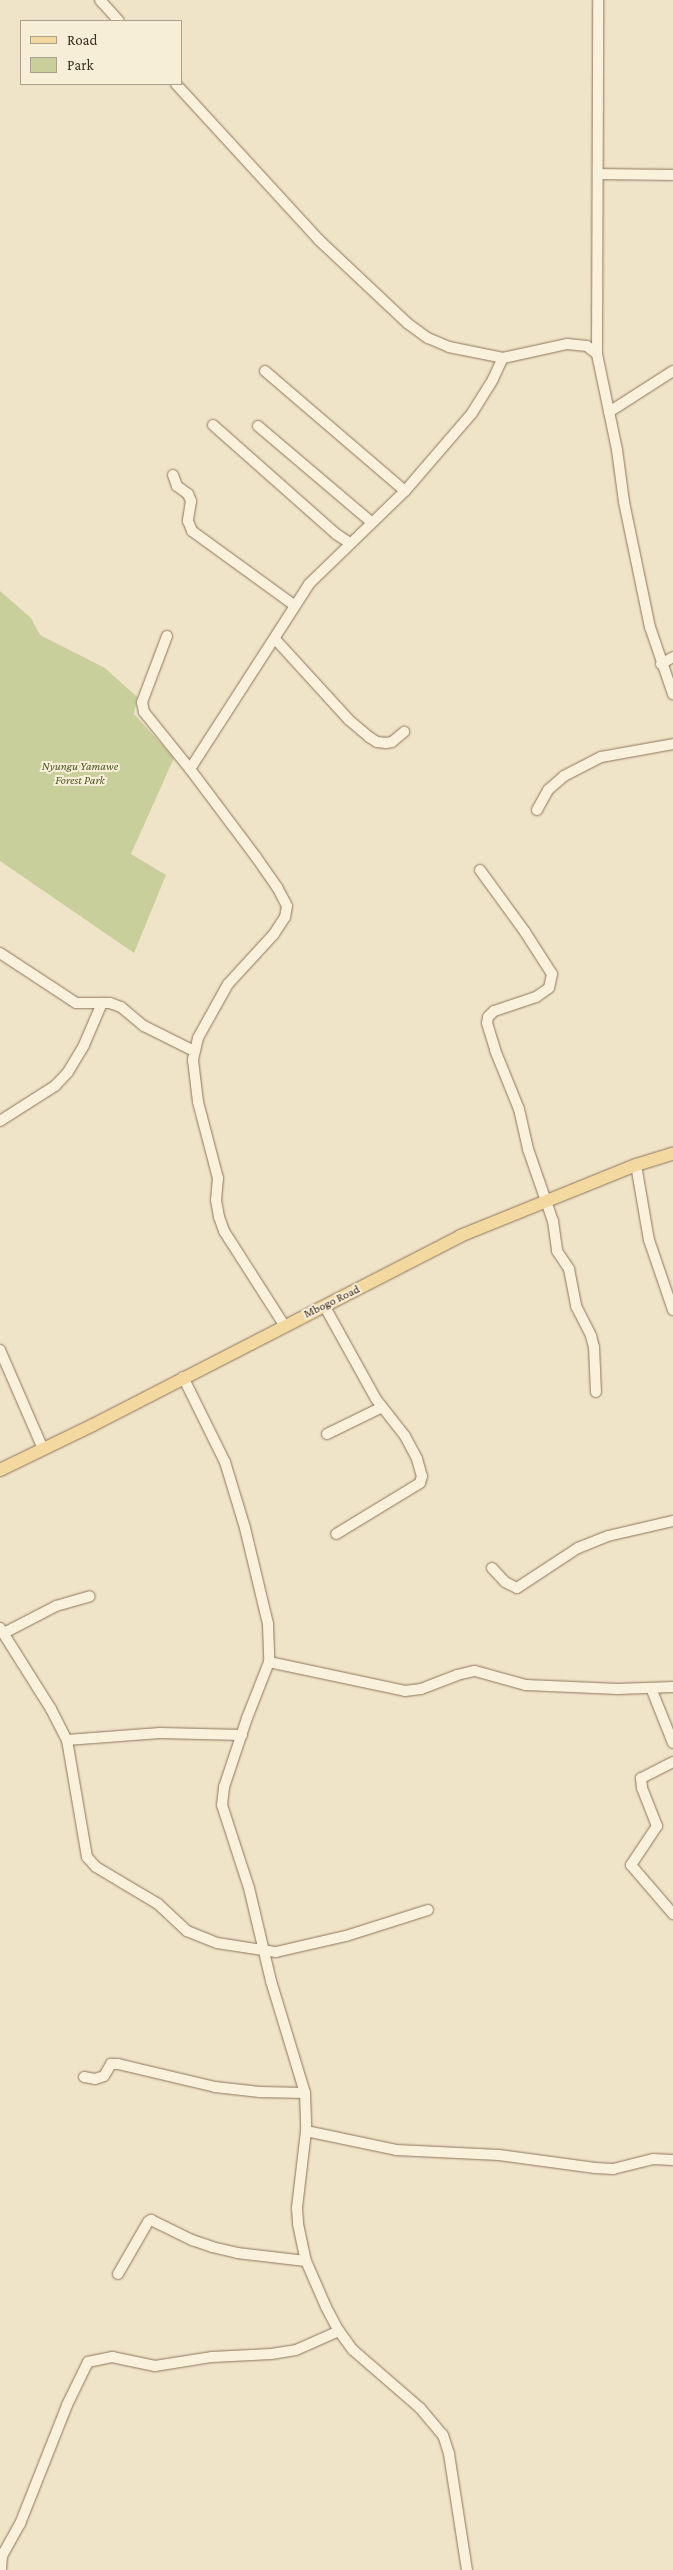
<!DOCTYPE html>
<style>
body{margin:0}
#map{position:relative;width:673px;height:2570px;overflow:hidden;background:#f0e4c8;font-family:"Crimson Pro",serif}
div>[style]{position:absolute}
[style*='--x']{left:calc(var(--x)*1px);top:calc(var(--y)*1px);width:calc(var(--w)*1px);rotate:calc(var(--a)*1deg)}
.green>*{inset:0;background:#c9cf9b}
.roads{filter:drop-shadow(0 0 1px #8d765c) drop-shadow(0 0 1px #8d765c)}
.minor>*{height:10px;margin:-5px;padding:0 5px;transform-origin:5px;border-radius:5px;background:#faf1dc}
.major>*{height:12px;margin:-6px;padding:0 6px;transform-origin:6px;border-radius:6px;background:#f3d9a0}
span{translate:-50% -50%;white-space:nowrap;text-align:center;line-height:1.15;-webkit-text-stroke:4px #f7eed8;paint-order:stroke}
.park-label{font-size:12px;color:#4d5a26;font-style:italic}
.street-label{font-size:12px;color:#3d2e20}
.legend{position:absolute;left:20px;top:20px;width:162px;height:65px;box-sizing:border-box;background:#f7eed8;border:1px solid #ada18e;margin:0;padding:6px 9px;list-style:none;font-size:15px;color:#3d2e20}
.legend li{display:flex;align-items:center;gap:10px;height:25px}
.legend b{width:25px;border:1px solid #ada18e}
</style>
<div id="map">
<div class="green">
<div style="clip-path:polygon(0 591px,31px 618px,40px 635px,105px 668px,137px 697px,134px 714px,174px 758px,131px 854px,166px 875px,134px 953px,0 861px)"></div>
</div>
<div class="roads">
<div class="minor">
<div style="--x:100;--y:0;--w:28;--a:48"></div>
<div style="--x:176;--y:84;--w:212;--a:47.5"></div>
<div style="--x:319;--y:240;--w:121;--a:43.3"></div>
<div style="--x:407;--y:323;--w:26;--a:36"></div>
<div style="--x:428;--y:338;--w:23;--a:23"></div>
<div style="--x:449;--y:347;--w:55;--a:11.5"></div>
<div style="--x:503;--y:358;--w:66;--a:-12.3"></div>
<div style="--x:567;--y:344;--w:20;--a:6"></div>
<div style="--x:587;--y:346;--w:13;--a:39"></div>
<div style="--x:597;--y:354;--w:98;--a:78.2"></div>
<div style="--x:617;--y:450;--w:52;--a:82.3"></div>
<div style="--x:624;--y:502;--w:128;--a:78.3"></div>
<div style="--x:650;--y:627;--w:71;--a:71.1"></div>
<div style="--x:599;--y:174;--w:74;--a:0.8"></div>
<div style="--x:597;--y:354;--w:354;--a:-89.8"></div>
<div style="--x:265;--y:371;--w:184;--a:40.6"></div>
<div style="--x:609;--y:412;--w:76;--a:-32.6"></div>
<div style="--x:213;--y:425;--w:164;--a:41.5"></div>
<div style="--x:336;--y:534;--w:17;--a:33"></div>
<div style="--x:258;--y:426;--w:148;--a:40.3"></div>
<div style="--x:173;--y:475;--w:12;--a:70"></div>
<div style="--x:177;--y:486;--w:14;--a:36"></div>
<div style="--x:188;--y:494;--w:8;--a:67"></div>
<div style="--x:191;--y:501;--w:20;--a:99"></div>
<div style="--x:188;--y:521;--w:11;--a:68"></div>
<div style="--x:192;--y:531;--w:126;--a:36"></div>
<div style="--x:167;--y:636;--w:71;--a:110.7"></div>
<div style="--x:142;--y:702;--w:10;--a:79"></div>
<div style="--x:144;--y:712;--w:73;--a:51.1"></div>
<div style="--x:190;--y:769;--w:110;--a:53.1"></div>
<div style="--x:256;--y:857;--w:37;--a:55"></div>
<div style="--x:277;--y:887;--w:21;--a:62"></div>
<div style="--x:287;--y:906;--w:11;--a:100"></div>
<div style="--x:285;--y:917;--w:20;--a:123"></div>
<div style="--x:274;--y:934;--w:68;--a:132.6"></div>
<div style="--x:228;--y:984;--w:62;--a:119.1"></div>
<div style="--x:198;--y:1038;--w:23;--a:103"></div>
<div style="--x:193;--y:1060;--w:42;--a:83.2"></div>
<div style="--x:198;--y:1102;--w:79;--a:75.3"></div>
<div style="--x:218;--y:1178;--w:22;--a:95"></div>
<div style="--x:216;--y:1200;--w:17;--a:80"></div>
<div style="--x:219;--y:1217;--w:15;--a:70"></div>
<div style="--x:224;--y:1231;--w:112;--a:57.4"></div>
<div style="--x:275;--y:639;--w:110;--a:47.6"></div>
<div style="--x:349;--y:720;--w:26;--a:40"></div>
<div style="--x:369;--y:737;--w:9;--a:32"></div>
<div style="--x:377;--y:742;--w:9;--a:6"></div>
<div style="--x:386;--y:743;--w:6;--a:-9"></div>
<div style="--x:392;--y:742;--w:16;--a:-40"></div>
<div style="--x:661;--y:664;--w:14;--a:-30"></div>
<div style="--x:190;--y:769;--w:220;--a:-57.2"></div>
<div style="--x:309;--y:584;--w:134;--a:-44.1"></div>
<div style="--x:405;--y:491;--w:103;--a:-49.3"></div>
<div style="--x:472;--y:413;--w:40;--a:-58"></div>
<div style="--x:493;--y:379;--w:23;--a:-65"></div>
<div style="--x:537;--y:810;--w:23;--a:-61"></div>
<div style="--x:548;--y:790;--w:21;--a:-41"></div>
<div style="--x:564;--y:776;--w:42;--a:-27.2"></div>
<div style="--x:601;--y:757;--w:73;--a:-10.2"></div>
<div style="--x:480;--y:870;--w:77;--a:54"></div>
<div style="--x:525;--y:932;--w:50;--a:57.3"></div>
<div style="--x:552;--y:974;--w:14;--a:102"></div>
<div style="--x:549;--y:988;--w:16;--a:145"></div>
<div style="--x:536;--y:997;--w:44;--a:161.6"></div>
<div style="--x:494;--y:1011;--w:8;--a:135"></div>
<div style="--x:488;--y:1017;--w:6;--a:99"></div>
<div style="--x:487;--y:1023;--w:28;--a:73"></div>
<div style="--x:495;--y:1050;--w:64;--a:67.9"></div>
<div style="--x:519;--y:1109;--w:41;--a:77.3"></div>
<div style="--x:528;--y:1149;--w:76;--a:70.9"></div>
<div style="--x:553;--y:1221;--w:30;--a:82"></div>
<div style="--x:557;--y:1251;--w:22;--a:56"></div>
<div style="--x:569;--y:1269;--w:38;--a:79"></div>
<div style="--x:576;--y:1306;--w:34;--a:63"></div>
<div style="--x:591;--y:1336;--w:11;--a:75"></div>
<div style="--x:594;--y:1347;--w:45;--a:87.5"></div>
<div style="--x:0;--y:953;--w:91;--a:33.3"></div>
<div style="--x:76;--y:1003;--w:34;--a:0"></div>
<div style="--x:110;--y:1003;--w:12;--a:20"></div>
<div style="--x:121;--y:1007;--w:30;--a:40"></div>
<div style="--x:144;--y:1026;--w:56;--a:26.6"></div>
<div style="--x:0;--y:1121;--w:65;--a:-32.5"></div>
<div style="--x:55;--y:1086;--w:19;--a:-47"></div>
<div style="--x:68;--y:1072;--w:31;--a:-59"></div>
<div style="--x:84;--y:1045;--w:46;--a:-66.8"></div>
<div style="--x:636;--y:1165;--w:76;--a:80.2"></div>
<div style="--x:649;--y:1240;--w:74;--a:71.1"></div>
<div style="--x:325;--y:1307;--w:105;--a:61"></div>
<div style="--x:376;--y:1399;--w:47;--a:51.9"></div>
<div style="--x:405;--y:1436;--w:26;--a:62"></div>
<div style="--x:417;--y:1459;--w:18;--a:74"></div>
<div style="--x:422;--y:1476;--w:7;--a:106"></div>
<div style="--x:420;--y:1483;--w:98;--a:148.7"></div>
<div style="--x:0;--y:1350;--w:108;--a:66.5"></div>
<div style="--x:183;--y:1377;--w:95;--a:63.7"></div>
<div style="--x:225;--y:1462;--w:69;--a:73.1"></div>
<div style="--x:245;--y:1528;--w:99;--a:76.5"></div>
<div style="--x:268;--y:1624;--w:38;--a:88"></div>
<div style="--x:269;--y:1662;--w:60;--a:111.4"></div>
<div style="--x:247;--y:1718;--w:73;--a:108.4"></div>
<div style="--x:224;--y:1787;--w:18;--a:96"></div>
<div style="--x:222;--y:1805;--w:87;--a:72"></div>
<div style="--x:249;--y:1888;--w:96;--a:76.7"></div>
<div style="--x:271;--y:1981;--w:117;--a:73.1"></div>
<div style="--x:305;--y:2093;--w:38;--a:88"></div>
<div style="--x:306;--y:2131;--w:78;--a:96.7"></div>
<div style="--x:297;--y:2208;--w:16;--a:86"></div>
<div style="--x:298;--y:2224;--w:38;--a:78"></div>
<div style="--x:306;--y:2261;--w:50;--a:66.5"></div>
<div style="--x:326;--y:2307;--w:27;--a:62"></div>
<div style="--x:339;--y:2331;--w:24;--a:54"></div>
<div style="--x:353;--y:2350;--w:89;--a:40.9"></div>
<div style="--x:420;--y:2408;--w:35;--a:50"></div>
<div style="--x:443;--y:2435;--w:20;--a:72"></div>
<div style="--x:449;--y:2454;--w:117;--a:81.2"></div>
<div style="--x:327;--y:1434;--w:61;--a:-26.1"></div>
<div style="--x:492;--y:1568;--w:19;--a:47"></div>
<div style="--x:505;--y:1582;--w:13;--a:27"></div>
<div style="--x:517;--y:1588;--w:73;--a:-33.3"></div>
<div style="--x:578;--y:1548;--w:32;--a:-22"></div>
<div style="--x:608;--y:1536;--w:67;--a:-13"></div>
<div style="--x:0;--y:1628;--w:96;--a:57.8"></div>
<div style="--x:51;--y:1709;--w:35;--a:63"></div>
<div style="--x:67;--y:1740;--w:119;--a:80.3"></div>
<div style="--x:87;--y:1857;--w:13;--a:48"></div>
<div style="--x:96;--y:1867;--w:72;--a:30.8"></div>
<div style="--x:158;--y:1904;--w:40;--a:43"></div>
<div style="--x:187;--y:1931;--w:32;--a:22"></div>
<div style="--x:217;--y:1943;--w:60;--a:8.7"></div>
<div style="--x:276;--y:1952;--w:72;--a:-12.9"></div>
<div style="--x:346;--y:1936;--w:86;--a:-17.6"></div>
<div style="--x:4;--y:1633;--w:59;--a:-27.4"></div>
<div style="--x:56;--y:1606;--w:35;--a:-16"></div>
<div style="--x:269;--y:1662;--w:139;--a:12"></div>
<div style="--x:405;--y:1691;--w:16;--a:-7"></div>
<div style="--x:421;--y:1689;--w:39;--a:-21"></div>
<div style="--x:457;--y:1675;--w:18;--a:-13"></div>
<div style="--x:475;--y:1671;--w:53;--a:15.4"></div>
<div style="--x:526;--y:1685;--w:92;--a:2.5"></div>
<div style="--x:618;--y:1689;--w:55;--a:-2.1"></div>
<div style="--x:651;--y:1688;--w:59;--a:68.2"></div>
<div style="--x:67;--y:1740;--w:93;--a:-4.3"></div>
<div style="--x:160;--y:1733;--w:82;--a:1.4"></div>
<div style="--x:673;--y:1762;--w:36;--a:153"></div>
<div style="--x:641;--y:1778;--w:10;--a:84"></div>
<div style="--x:642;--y:1788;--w:41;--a:68.5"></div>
<div style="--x:657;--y:1826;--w:47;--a:123.7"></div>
<div style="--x:631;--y:1865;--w:65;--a:49.4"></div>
<div style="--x:84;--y:2077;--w:11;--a:10"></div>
<div style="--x:95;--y:2079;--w:9;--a:-18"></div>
<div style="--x:104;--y:2076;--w:14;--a:-60"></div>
<div style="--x:111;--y:2064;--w:7;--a:0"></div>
<div style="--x:118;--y:2064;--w:100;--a:13.3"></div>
<div style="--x:215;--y:2087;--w:45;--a:6.3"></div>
<div style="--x:260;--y:2092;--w:45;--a:1.3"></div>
<div style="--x:306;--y:2131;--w:92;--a:11.9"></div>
<div style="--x:396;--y:2150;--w:103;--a:2.8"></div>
<div style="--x:499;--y:2155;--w:97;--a:7.7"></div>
<div style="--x:595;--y:2168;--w:18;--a:3"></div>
<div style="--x:613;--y:2169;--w:41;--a:-14"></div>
<div style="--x:653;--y:2159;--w:20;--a:3"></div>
<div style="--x:118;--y:2274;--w:60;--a:-60"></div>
<div style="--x:148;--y:2222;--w:4;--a:-34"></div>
<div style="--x:151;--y:2220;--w:46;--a:26"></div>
<div style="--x:192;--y:2240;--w:21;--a:19"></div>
<div style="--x:212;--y:2247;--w:26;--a:13"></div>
<div style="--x:237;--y:2253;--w:69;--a:6.6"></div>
<div style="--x:1;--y:2570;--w:14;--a:-86"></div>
<div style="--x:2;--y:2556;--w:37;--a:-61"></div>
<div style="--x:20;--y:2524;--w:128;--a:-68.4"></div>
<div style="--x:67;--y:2405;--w:48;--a:-64"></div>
<div style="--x:88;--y:2362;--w:25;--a:-12"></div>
<div style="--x:112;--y:2357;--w:44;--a:11.8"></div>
<div style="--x:155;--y:2366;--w:58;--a:-9"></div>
<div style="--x:212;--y:2357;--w:59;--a:-2.9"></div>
<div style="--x:271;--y:2354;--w:25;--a:-9"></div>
<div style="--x:296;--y:2350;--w:47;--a:-23.8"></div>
</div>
<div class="major">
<div style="--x:0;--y:1470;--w:103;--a:-25.8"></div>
<div style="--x:93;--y:1425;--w:413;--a:-27.2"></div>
<div style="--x:460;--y:1236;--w:190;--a:-22"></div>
<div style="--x:636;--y:1165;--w:39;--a:-17"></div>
</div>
</div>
<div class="park-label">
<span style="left:80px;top:774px">Nyungu Yamawe<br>Forest Park</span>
</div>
<div class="street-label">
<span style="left:332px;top:1302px;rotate:-26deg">Mbogo Road</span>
</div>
<ul class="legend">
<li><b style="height:6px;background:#f3d9a0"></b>Road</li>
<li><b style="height:14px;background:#c9cf9b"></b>Park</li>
</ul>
</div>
